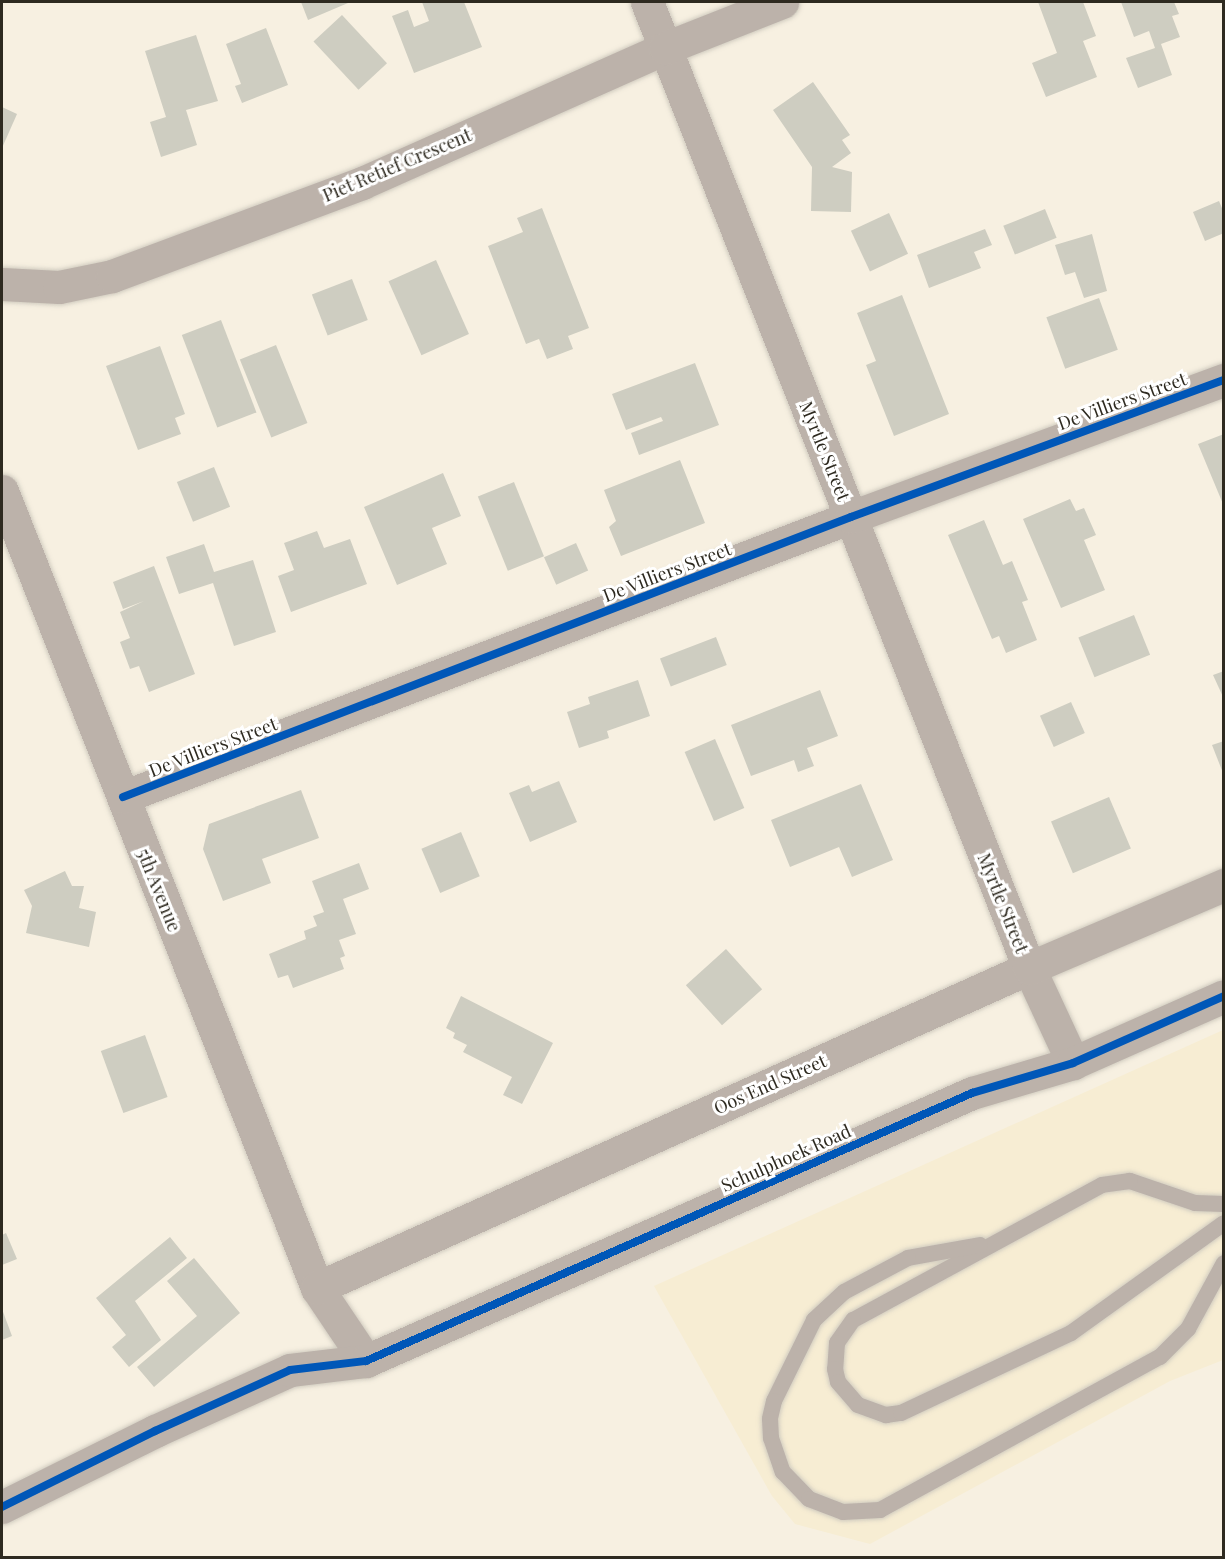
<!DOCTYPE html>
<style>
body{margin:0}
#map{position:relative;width:1225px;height:1559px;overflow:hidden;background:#f7f0e1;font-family:"Playfair Display",serif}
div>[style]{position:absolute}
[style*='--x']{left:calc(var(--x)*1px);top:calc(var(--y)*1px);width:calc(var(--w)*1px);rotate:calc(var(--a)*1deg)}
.built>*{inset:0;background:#f7edd3}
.building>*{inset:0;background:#cecdc1;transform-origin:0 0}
.roads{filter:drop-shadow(0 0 2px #d1ccc0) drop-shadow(0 0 2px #d1ccc0)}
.lane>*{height:16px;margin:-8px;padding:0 8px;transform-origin:8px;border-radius:8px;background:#bcb2aa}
.street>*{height:33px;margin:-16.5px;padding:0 16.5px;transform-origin:16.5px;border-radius:16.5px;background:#bcb2aa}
.cycleway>*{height:8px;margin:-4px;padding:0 4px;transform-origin:4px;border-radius:4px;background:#0057b8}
span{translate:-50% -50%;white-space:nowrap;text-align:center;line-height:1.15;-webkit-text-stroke:6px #fff;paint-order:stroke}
.street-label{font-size:18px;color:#2e2a20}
.frame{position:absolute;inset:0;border:3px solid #2e2a20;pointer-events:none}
</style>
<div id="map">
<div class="built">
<div style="clip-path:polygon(1223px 1030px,1223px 1360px,1170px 1381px,870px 1544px,795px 1524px,772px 1496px,654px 1286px)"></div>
</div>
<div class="building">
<div style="clip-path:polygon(301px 2px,347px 2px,348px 3px,308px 20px)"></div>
<div style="clip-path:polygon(422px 2px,464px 2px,482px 47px,414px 73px,392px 16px,408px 10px,414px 27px,429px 21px)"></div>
<div style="clip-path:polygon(1038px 2px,1083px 2px,1096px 36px,1083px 41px,1097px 77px,1046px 97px,1032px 63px,1057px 53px)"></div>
<div style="clip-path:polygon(1121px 2px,1174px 2px,1179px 14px,1172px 16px,1180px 37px,1161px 44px,1172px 75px,1138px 88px,1126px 58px,1155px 48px,1149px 31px,1134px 37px)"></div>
<div style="left:342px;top:15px;width:66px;height:39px;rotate:47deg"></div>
<div style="clip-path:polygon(266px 28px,288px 85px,242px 103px,235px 86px,241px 84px,226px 44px)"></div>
<div style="clip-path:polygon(196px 35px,218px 101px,186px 110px,197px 145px,161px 157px,150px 122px,166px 117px,145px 51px)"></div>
<div style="clip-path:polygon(813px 82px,850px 135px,842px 140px,851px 153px,832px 167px,852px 172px,851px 212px,811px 211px,812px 167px,773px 110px)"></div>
<div style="clip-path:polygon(2px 107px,17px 114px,2px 148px)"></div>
<div style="clip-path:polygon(1219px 201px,1224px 213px,1224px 233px,1205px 241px,1193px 212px)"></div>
<div style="clip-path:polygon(542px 208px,589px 328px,568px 336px,573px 349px,547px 359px,539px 339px,526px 344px,488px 246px,523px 232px,517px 218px)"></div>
<div style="left:1045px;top:209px;width:31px;height:45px;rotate:68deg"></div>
<div style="left:889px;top:213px;width:45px;height:42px;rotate:65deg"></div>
<div style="clip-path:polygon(985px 229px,992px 245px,974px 252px,981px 268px,929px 288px,917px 255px)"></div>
<div style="clip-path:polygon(1092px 234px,1107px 291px,1084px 298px,1075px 272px,1065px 275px,1055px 245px)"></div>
<div style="left:436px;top:260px;width:81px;height:52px;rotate:66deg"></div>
<div style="left:352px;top:279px;width:44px;height:43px;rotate:69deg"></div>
<div style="clip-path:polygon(902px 295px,949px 414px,894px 436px,866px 365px,876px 361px,857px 313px)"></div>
<div style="left:1099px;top:298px;width:55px;height:56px;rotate:70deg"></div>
<div style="left:221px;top:320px;width:99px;height:42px;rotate:69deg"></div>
<div style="left:276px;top:345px;width:84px;height:39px;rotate:68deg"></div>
<div style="clip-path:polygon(160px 346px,185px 414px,175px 418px,181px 434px,138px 450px,106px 366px)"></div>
<div style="clip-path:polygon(695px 363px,719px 425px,639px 455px,631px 433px,663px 421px,661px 417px,626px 430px,612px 394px)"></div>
<div style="clip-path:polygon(1224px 434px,1224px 504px,1223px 504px,1198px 444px)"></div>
<div style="clip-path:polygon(680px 460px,705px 523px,621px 556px,609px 527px,616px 521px,604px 490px)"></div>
<div style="left:214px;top:467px;width:43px;height:40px;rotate:68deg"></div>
<div style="clip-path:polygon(443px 473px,461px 516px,432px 528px,447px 564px,397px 585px,364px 507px)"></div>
<div style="left:514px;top:482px;width:80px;height:39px;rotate:68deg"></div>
<div style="clip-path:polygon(1070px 499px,1076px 511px,1084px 508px,1096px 535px,1084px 540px,1105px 590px,1061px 608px,1023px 519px)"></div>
<div style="clip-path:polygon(984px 520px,1003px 565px,1012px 561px,1028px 600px,1022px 602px,1037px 640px,1006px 653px,999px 636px,992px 639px,948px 535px)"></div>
<div style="clip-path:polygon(317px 531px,324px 548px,350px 539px,367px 584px,291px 612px,278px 576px,294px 570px,284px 543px)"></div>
<div style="left:576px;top:543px;width:30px;height:35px;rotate:66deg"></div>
<div style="clip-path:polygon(204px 544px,214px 572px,253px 560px,276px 632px,234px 646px,213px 583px,179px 594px,166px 557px)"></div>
<div style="clip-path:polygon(154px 566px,195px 674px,149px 692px,139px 666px,130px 669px,120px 642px,130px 638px,120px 612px,144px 601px,123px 609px,113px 582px)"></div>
<div style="left:1134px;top:615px;width:43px;height:60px;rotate:68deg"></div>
<div style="left:716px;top:637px;width:30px;height:60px;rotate:69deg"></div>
<div style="clip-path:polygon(1224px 671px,1224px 699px,1213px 675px)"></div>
<div style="clip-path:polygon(638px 680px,650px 716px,607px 731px,609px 738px,579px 748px,567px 712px,590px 704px,588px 697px)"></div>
<div style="clip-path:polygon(820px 690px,838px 736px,807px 748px,814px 766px,798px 772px,794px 760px,751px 776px,731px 725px)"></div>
<div style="left:1071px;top:702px;width:34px;height:34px;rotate:66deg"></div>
<div style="left:715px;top:739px;width:75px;height:33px;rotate:67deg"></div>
<div style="clip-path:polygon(1224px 741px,1224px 773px,1223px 773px,1212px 745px)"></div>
<div style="clip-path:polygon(559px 781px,577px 822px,530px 842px,509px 793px,529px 785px,532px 792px)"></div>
<div style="clip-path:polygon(861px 784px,893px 860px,852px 877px,839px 847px,790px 867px,771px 820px)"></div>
<div style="clip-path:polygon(301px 790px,319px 838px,262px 859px,271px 883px,223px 901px,203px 849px,209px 824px)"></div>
<div style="left:1109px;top:797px;width:56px;height:63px;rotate:67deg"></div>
<div style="left:461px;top:832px;width:48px;height:43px;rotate:67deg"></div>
<div style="clip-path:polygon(359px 863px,369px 889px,343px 899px,356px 934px,339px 940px,345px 956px,340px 958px,344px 969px,293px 988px,288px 975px,278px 978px,269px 954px,306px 939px,304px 931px,317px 926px,313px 916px,324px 912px,312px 881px)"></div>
<div style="clip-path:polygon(65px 871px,72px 886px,84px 886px,79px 908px,96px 912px,89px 947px,26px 933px,32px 906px,24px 890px)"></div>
<div style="left:726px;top:949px;width:54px;height:54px;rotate:48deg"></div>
<div style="clip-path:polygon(461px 996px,553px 1043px,522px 1104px,503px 1095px,512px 1077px,463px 1052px,467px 1045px,453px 1038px,455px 1033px,446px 1028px)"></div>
<div style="left:145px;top:1035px;width:66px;height:47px;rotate:70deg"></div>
<div style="clip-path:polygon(6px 1233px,17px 1259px,2px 1265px,2px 1235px)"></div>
<div style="clip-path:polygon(170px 1237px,187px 1258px,135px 1301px,161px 1340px,129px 1367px,112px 1347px,126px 1335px,96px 1298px)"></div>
<div style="clip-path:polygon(194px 1258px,240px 1313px,154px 1387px,137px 1367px,197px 1316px,167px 1281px)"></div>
<div style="clip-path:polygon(2px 1309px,12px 1336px,2px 1340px)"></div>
</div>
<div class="roads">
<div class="lane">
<div style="--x:1224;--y:1204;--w:29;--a:-178"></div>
<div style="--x:1195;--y:1203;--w:69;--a:-161.3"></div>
<div style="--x:1130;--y:1181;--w:28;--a:172"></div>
<div style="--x:1102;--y:1185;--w:283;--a:151.5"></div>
<div style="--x:853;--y:1320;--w:28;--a:125"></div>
<div style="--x:837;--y:1343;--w:26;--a:94"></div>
<div style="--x:835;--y:1369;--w:13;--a:77"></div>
<div style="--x:838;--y:1382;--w:30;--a:49"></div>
<div style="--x:858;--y:1405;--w:30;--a:20"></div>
<div style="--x:886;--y:1415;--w:15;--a:-8"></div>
<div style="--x:901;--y:1413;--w:188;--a:-25.2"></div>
<div style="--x:1071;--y:1333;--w:188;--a:-35.7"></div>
<div style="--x:980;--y:1245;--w:73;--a:169.8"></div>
<div style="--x:908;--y:1258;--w:72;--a:152"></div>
<div style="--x:844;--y:1292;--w:41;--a:137"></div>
<div style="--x:814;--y:1320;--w:90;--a:116.3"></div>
<div style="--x:774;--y:1401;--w:18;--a:103"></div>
<div style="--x:770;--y:1419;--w:19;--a:87"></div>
<div style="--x:771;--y:1438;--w:36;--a:71"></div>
<div style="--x:783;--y:1472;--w:37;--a:46"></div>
<div style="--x:809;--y:1499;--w:36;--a:21"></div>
<div style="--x:843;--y:1512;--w:37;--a:-3"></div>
<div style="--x:880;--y:1510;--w:319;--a:-28.7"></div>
<div style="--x:1160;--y:1357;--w:40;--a:-45"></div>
<div style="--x:1188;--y:1329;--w:75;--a:-61.4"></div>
</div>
<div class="street">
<div style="--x:647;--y:2;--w:1039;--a:68.42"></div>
<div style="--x:1029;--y:968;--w:105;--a:65.1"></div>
<div style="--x:2;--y:284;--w:57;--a:3"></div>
<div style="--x:59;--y:287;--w:54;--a:-11.7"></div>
<div style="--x:112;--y:276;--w:267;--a:-20.4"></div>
<div style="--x:362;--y:183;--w:332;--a:-24"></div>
<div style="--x:665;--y:48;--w:126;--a:-21.5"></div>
<div style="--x:2;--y:491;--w:857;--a:68.43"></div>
<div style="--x:317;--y:1288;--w:88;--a:56.1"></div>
<div style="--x:123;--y:797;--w:780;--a:-21.04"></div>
<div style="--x:851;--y:517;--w:397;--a:-20.2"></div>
<div style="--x:317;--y:1288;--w:781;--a:-24.2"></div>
<div style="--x:1029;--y:968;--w:212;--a:-23.1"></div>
<div style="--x:2;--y:1507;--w:171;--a:-26.4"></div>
<div style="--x:155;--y:1431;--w:148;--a:-24.3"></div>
<div style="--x:290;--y:1370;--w:77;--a:-6.8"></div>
<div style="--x:366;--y:1361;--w:663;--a:-23.86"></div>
<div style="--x:972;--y:1093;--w:105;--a:-16.5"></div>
<div style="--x:1073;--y:1063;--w:165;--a:-23.9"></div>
</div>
</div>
<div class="cycleway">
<div style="--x:123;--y:797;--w:780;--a:-21.04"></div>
<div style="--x:851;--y:517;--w:397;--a:-20.2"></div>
<div style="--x:2;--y:1507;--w:171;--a:-26.4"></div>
<div style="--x:155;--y:1431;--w:148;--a:-24.3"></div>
<div style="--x:290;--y:1370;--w:77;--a:-6.8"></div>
<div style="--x:366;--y:1361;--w:663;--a:-23.86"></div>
<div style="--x:972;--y:1093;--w:105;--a:-16.5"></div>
<div style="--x:1073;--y:1063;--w:165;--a:-23.9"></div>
</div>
<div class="street-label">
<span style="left:397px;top:165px;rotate:-23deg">Piet Retief Crescent</span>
<span style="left:1122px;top:401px;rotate:-20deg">De Villiers Street</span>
<span style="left:825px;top:451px;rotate:68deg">Myrtle Street</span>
<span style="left:667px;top:572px;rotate:-21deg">De Villiers Street</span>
<span style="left:213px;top:747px;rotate:-21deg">De Villiers Street</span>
<span style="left:159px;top:890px;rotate:68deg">5th Avenue</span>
<span style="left:1003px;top:903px;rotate:68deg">Myrtle Street</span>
<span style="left:770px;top:1084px;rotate:-24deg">Oos End Street</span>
<span style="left:786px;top:1158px;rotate:-24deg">Schulphoek Road</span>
</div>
<div class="frame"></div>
</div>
